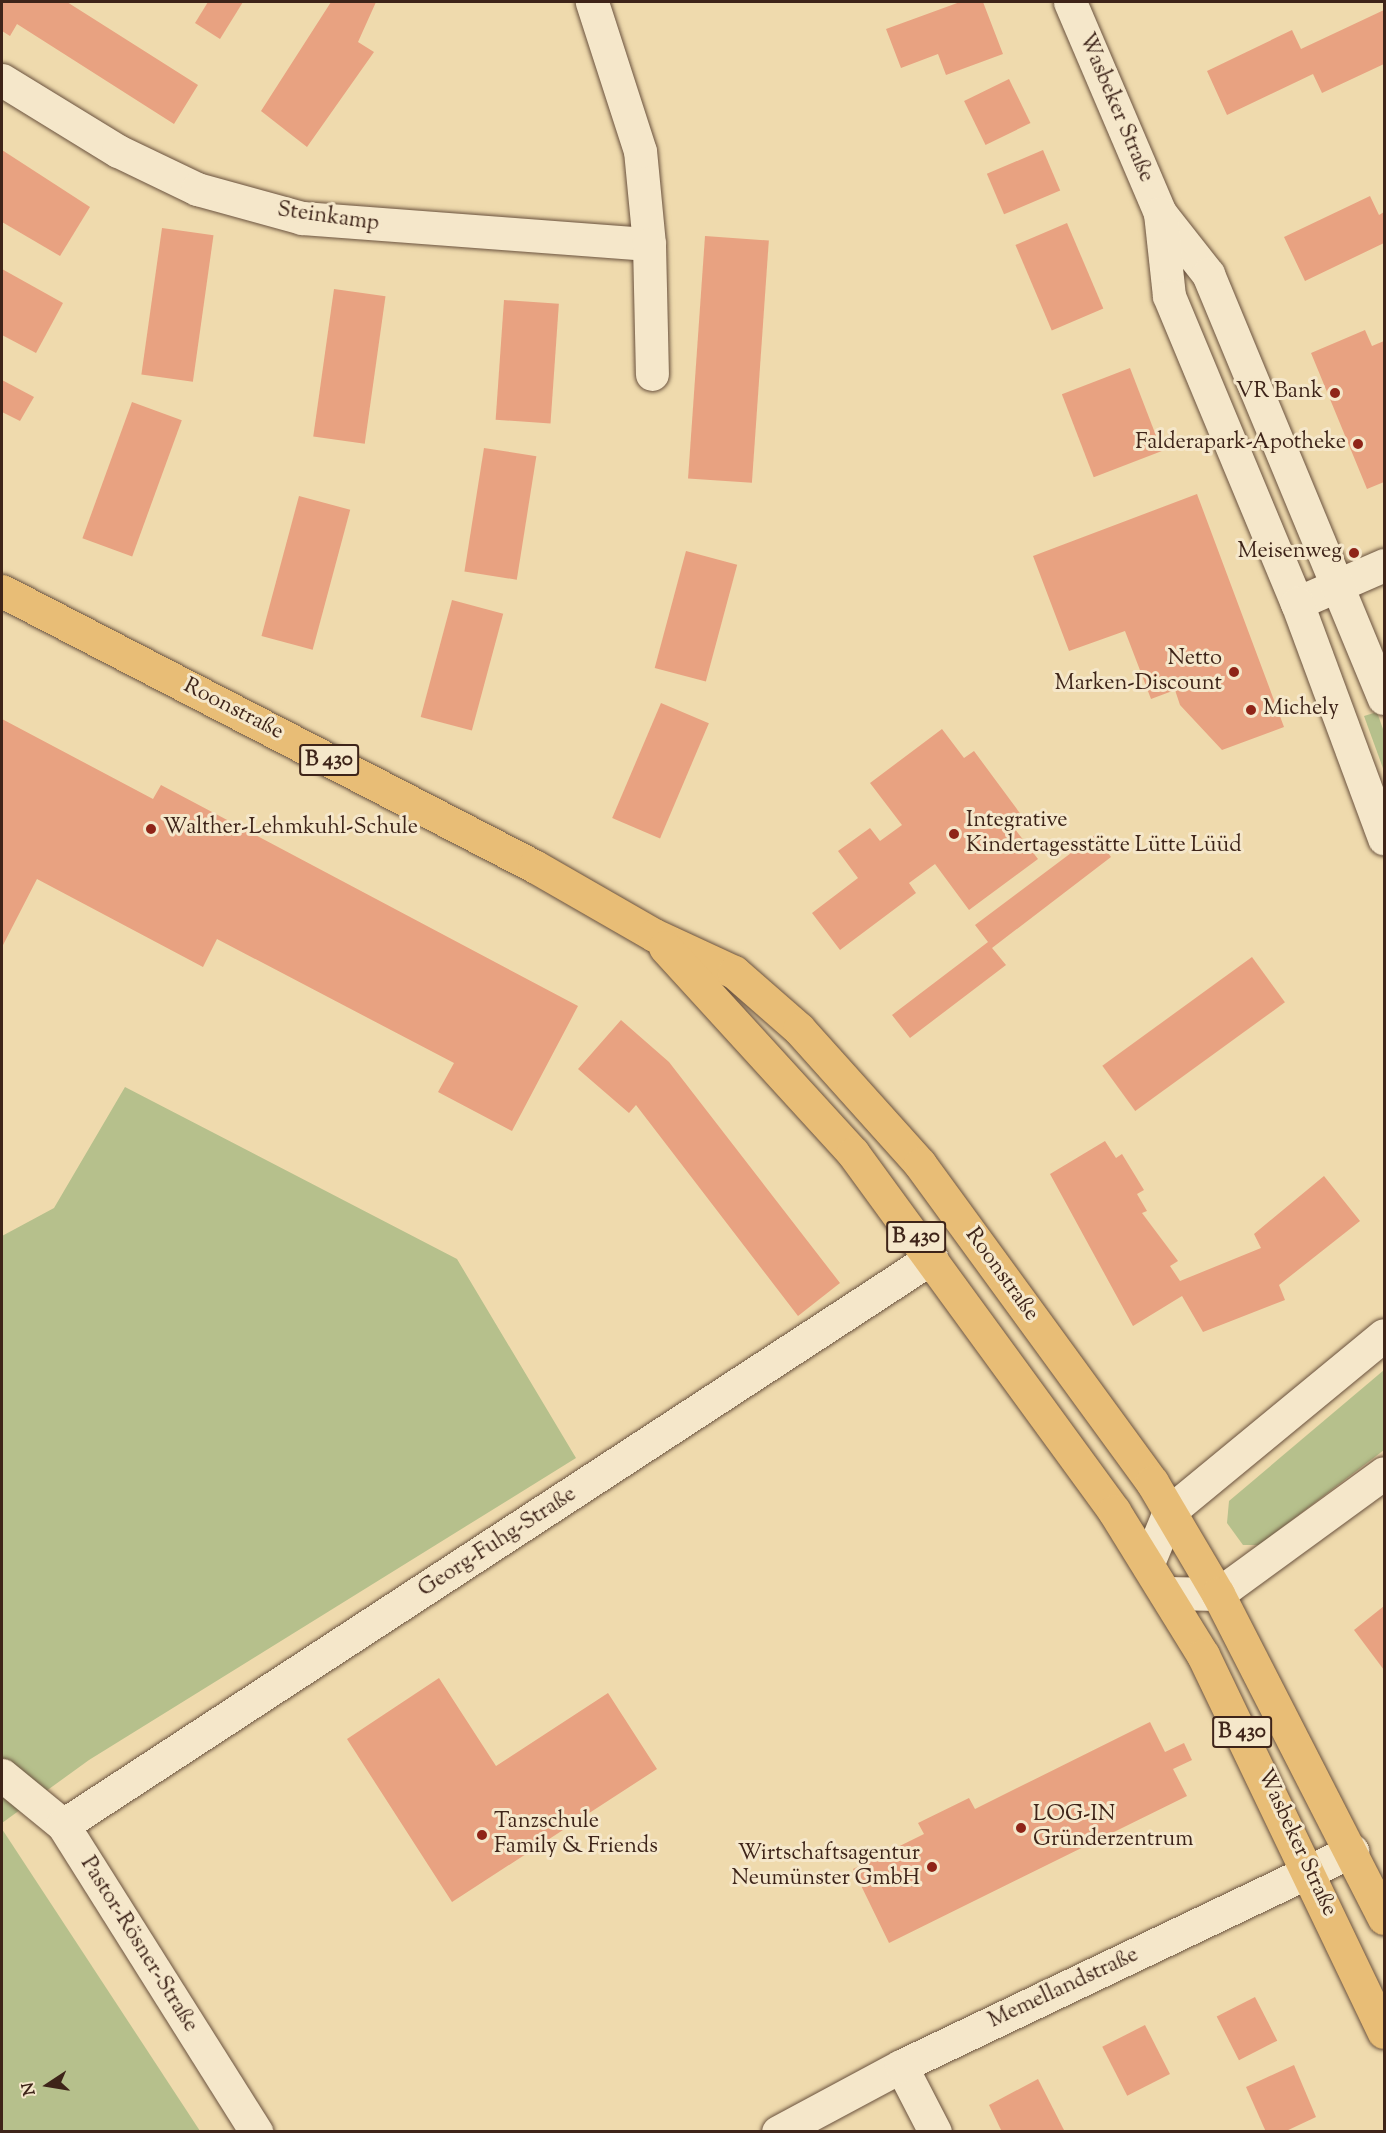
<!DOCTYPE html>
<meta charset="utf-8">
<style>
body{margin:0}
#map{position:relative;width:1386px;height:2133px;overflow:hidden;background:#efdaad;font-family:"Sorts Mill Goudy",serif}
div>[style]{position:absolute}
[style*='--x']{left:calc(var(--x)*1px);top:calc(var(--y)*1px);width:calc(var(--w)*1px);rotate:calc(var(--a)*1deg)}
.green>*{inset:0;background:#b6c08c}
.building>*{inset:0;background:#e8a281;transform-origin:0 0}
.roads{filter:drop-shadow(0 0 2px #6a523e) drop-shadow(0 0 2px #6a523e)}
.street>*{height:33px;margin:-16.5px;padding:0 16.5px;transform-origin:16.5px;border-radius:16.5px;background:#f5e7ca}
.secondary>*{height:33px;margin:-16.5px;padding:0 16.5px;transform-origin:16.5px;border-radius:16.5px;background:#f5e7ca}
.primary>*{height:33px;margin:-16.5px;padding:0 16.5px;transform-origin:16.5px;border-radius:16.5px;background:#e8bd76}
.dots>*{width:16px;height:16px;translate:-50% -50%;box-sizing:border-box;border:3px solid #f5e7ca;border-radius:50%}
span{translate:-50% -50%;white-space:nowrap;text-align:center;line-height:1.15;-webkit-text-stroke:6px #f5e7ca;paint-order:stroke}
.shield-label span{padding:2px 4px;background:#f5e7ca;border:2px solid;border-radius:4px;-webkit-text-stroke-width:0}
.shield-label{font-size:21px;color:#3e2419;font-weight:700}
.street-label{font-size:22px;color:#3e2419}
.poi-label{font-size:22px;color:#3e2419}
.right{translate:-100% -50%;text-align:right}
.left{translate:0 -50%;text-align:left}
.frame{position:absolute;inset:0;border:3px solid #3e2419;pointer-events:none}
.north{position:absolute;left:18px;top:2055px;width:60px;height:60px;-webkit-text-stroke:4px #f5e7ca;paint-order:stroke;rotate:258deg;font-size:16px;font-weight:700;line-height:24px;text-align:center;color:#3e2419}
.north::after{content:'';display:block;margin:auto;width:21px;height:27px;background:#3e2419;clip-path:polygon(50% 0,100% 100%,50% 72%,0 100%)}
</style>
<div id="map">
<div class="green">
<div style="clip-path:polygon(1377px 712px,1384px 732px,1384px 771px,1364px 716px)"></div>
<div style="clip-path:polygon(125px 1087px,457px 1259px,576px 1458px,89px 1760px,2px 1823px,2px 1236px,54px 1208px)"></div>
<div style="clip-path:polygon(1384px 1370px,1384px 1450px,1259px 1545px,1243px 1545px,1227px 1523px,1229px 1501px)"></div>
<div style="clip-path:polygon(2px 1829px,200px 2131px,2px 2131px)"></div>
</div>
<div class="building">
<div style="clip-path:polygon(2px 2px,67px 2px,198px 85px,174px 124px,17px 24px,10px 36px,2px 31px)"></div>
<div style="clip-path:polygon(208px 2px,243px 2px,220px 39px,195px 23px)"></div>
<div style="clip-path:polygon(331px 2px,376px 2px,358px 42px,374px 52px,307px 147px,261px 111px)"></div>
<div style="clip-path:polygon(960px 2px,983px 2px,1003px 54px,946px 75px,938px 54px,901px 68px,886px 29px)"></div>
<div style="clip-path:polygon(1384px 10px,1384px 64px,1322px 93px,1313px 74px,1227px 115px,1207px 71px,1292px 30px,1301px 49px)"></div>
<div style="left:1009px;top:79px;width:49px;height:50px;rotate:64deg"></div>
<div style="clip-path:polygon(2px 150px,90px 207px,60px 256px,2px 222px)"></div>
<div style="left:1043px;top:150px;width:44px;height:61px;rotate:67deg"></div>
<div style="clip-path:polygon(1370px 196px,1379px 215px,1384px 212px,1384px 243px,1305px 281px,1284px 237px)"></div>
<div style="left:1067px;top:223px;width:93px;height:56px;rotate:67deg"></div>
<div style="left:162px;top:228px;width:52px;height:148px;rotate:8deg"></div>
<div style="left:705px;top:236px;width:64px;height:243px;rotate:4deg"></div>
<div style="clip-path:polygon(2px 269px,63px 303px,36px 353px,2px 335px)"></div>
<div style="left:334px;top:289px;width:52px;height:149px;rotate:8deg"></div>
<div style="left:504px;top:300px;width:55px;height:120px;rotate:4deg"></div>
<div style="clip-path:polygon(1365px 330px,1372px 346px,1384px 341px,1384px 482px,1367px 489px,1311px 353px)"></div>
<div style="left:1130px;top:368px;width:89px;height:73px;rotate:69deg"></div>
<div style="clip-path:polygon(2px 380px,34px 397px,20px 421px,2px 412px)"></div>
<div style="left:132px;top:402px;width:53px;height:145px;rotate:20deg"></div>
<div style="left:484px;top:448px;width:53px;height:125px;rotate:9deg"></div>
<div style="clip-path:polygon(1197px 494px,1284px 727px,1222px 750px,1180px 705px,1175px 690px,1151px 699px,1125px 631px,1069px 651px,1033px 556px)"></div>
<div style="left:299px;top:496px;width:53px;height:145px;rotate:15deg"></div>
<div style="left:686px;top:551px;width:53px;height:121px;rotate:15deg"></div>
<div style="left:452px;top:600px;width:53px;height:121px;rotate:15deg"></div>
<div style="left:661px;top:703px;width:52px;height:125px;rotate:23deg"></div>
<div style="clip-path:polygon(2px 719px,153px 799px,161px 785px,578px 1006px,512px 1131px,438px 1092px,454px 1063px,217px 939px,203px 967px,37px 879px,2px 947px)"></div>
<div style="clip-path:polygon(942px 729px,964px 758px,974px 751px,1022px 816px,1011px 824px,1038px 859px,969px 910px,935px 864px,909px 883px,916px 893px,840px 950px,812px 913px,858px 878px,838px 851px,870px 828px,880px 841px,902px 825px,870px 783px)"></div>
<div style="clip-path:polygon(1095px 835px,1111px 857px,992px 948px,1006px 965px,910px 1038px,892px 1015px,988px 942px,975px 925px)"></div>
<div style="left:1252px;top:957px;width:56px;height:185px;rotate:54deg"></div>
<div style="clip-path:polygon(621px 1020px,669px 1062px,840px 1283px,798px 1316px,636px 1105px,629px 1113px,578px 1069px)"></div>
<div style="clip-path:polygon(1105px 1141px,1116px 1158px,1122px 1154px,1144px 1190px,1137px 1194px,1147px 1211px,1142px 1213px,1178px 1261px,1170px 1266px,1180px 1281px,1261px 1248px,1254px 1234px,1324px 1176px,1360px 1221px,1279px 1285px,1285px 1300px,1203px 1332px,1182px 1296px,1133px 1326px,1050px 1174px)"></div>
<div style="clip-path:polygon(1384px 1606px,1384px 1670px,1354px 1630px)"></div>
<div style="clip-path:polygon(439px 1678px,496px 1766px,608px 1693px,657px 1769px,452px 1902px,347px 1739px)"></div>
<div style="clip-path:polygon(1150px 1722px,1165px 1752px,1184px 1743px,1192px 1760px,1173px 1769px,1187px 1796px,889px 1943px,853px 1869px,924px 1834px,918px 1823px,969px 1798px,975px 1809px)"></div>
<div style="left:1255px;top:1997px;width:49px;height:43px;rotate:63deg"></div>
<div style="left:1145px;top:2025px;width:55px;height:48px;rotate:63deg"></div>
<div style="clip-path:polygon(1294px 2065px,1316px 2117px,1284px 2132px,1266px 2132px,1246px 2087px)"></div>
<div style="clip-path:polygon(1038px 2079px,1065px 2132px,1002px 2132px,989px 2105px)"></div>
</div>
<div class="roads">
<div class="street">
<div style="--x:2;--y:80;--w:136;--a:31.5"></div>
<div style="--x:118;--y:151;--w:88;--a:25.7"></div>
<div style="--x:197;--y:189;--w:109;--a:15.4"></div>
<div style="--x:302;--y:218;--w:348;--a:4.3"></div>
<div style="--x:649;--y:244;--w:93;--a:-95.5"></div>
<div style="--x:640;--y:151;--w:157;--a:-107.9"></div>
<div style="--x:649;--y:244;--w:130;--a:88.7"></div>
<div style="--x:1297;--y:603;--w:95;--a:-23.6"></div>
<div style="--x:2;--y:1775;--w:79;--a:39.3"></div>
<div style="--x:63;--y:1825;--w:363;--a:57.8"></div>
<div style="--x:63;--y:1825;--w:1037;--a:-33.15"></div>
<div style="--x:901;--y:2066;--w:74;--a:62.7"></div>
<div style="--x:778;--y:2132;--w:140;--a:-28.2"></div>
<div style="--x:901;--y:2066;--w:500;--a:-25.5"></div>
</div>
<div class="secondary">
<div style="--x:1070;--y:2;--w:229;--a:66.9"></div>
<div style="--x:1160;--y:213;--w:78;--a:51.8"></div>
<div style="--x:1208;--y:274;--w:459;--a:67.5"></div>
<div style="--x:1160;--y:213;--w:83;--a:83.8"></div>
<div style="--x:1169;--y:296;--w:333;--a:67.4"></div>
<div style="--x:1297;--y:603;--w:251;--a:69.7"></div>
<div style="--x:1148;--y:1563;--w:55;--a:-67.6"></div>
<div style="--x:1169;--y:1512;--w:278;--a:-39.5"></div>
<div style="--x:1167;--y:1593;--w:51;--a:1.1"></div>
<div style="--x:1218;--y:1594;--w:205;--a:-36.1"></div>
</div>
<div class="primary">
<div style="--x:2;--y:591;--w:599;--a:27.34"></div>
<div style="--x:534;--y:866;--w:138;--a:29.9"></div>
<div style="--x:654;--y:935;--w:88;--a:24.8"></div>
<div style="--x:734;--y:972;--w:86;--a:41.2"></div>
<div style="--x:799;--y:1029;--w:181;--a:48.1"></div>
<div style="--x:920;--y:1164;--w:394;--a:53.9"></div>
<div style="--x:1152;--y:1482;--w:130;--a:59.5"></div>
<div style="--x:1218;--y:1594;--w:364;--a:62.9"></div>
<div style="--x:665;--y:947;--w:279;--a:47.6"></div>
<div style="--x:853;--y:1153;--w:443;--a:53.9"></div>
<div style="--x:1114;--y:1511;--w:169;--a:58.3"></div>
<div style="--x:1203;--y:1655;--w:418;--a:64.4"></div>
</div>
</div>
<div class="dots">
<div style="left:1335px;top:393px;background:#8f2418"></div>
<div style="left:1358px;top:444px;background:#8f2418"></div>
<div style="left:1354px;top:553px;background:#8f2418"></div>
<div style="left:1234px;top:672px;background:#8f2418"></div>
<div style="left:1251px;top:710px;background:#8f2418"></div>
<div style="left:151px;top:829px;background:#8f2418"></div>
<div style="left:954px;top:834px;background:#8f2418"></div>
<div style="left:1021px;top:1828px;background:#8f2418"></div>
<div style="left:482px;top:1835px;background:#8f2418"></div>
<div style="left:932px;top:1867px;background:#8f2418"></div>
</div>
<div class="shield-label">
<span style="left:329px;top:760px">B 430</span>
<span style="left:916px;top:1237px">B 430</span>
<span style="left:1242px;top:1732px">B 430</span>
</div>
<div class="street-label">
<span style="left:1115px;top:108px;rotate:67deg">Wasbeker Straße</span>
<span style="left:328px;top:218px;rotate:8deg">Steinkamp</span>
<span style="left:233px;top:710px;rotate:27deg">Roonstraße</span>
<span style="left:1001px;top:1275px;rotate:54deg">Roonstraße</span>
<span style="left:498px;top:1543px;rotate:-33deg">Georg-Fuhg-Straße</span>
<span style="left:1296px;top:1843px;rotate:65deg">Wasbeker Straße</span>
<span style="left:138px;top:1945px;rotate:58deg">Pastor-Rösner-Straße</span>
<span style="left:1064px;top:1989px;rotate:-25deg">Memellandstraße</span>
</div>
<div class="poi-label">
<span class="right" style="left:1323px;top:393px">VR Bank</span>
<span class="right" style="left:1346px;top:444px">Falderapark-Apotheke</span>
<span class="right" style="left:1342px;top:553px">Meisenweg</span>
<span class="right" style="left:1222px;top:672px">Netto<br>Marken-Discount</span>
<span class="left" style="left:1263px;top:710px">Michely</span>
<span class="left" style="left:966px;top:834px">Integrative<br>Kindertagesstätte Lütte Lüüd</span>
<span class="left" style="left:163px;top:829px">Walther-Lehmkuhl-Schule</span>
<span class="left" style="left:1033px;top:1828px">LOG-IN<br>Gründerzentrum</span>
<span class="left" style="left:494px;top:1835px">Tanzschule<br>Family &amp; Friends</span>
<span class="right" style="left:920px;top:1867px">Wirtschaftsagentur<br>Neumünster GmbH</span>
</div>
<div class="frame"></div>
<div class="north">N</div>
</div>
